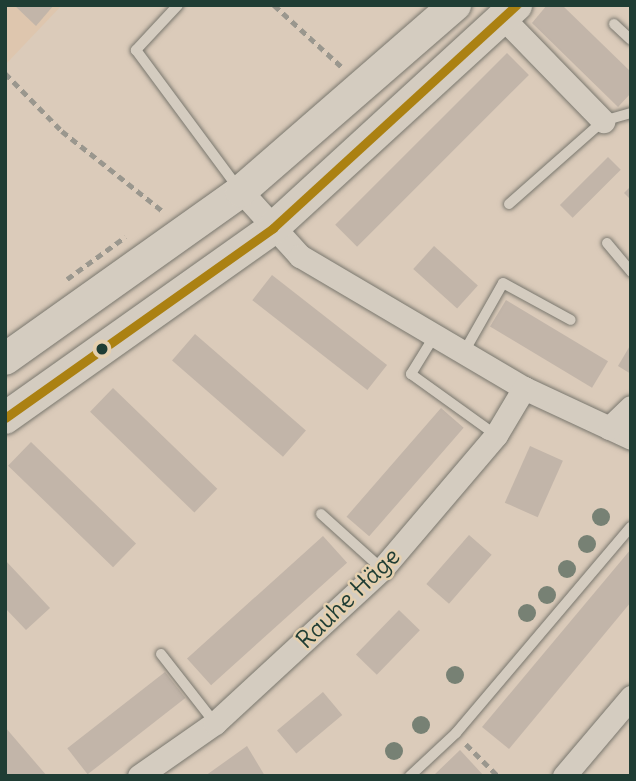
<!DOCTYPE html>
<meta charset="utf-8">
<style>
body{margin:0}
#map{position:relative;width:636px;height:781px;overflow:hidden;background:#dbcbba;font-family:Delius,sans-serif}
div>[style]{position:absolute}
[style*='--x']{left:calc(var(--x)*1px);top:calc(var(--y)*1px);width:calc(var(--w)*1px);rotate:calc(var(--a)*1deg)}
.built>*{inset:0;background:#dec6ae}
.building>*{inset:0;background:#c2b5a9;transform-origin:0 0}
.path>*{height:4.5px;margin-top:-2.25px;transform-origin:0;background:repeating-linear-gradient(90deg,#9a978e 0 7px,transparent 0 12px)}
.roads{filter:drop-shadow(0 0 2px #79776e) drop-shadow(0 0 2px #79776e)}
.lane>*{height:10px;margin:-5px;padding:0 5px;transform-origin:5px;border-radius:5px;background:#d4ccc0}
.street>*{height:23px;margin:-11.5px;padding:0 11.5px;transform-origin:11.5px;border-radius:11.5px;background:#d4ccc0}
.secondary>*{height:32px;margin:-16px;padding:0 16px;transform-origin:16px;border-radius:16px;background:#d4ccc0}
.bus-1>*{height:9px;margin:-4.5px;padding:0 4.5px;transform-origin:4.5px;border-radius:4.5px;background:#ab8112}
.trees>*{width:18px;height:18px;margin:-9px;border-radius:50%;background:#778174}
.dots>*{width:19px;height:19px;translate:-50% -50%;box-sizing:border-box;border:4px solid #e5d0af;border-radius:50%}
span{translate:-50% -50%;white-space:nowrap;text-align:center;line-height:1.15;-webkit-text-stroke:5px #e5d0af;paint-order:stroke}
.street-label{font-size:24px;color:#1f3d34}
.frame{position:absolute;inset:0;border:7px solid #1f3d34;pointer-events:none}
</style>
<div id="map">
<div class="built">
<div style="clip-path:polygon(5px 5px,62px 5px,5px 65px)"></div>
</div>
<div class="building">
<div style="clip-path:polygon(14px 5px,54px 5px,36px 26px)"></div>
<div style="clip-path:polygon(547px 5px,562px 5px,631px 72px,631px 93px,618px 107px,532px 23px)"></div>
<div style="left:507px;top:53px;width:31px;height:243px;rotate:45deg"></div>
<div style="left:608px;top:157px;width:18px;height:68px;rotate:45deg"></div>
<div style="clip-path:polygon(631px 186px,631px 200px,624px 193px)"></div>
<div style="left:434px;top:246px;width:59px;height:31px;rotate:42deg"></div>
<div style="left:272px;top:275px;width:146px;height:32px;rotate:38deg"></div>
<div style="left:506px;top:300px;width:119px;height:31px;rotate:31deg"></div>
<div style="left:195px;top:334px;width:147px;height:35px;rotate:41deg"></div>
<div style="clip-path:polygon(631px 344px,631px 374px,618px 366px)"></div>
<div style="left:113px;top:388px;width:145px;height:33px;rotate:44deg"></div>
<div style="left:441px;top:408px;width:30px;height:144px;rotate:41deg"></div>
<div style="left:31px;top:442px;width:146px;height:33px;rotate:44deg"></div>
<div style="left:530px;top:446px;width:36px;height:62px;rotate:24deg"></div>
<div style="left:469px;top:535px;width:30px;height:65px;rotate:41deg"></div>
<div style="left:323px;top:536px;width:36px;height:183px;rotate:48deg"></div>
<div style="clip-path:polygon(631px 549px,631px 602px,509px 749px,482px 727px)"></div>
<div style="clip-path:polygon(5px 560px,50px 608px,26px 630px,5px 608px)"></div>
<div style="left:399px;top:610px;width:29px;height:62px;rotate:44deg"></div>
<div style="left:165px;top:672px;width:33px;height:124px;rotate:52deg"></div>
<div style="left:323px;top:692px;width:30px;height:60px;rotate:50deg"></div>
<div style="clip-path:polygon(5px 727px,47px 776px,5px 776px)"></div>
<div style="clip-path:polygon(247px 746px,265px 776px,205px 776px)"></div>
<div style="clip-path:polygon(460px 750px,484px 776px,433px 776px)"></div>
</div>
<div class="path">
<div style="--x:274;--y:5;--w:93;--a:42.4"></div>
<div style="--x:5;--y:73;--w:81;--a:45.5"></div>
<div style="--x:62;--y:131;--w:130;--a:38.5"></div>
<div style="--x:67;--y:279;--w:72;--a:-35.9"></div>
<div style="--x:466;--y:744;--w:45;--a:45"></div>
</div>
<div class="roads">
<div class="lane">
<div style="--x:178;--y:5;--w:62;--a:133"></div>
<div style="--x:136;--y:50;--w:173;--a:53.5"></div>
<div style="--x:614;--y:24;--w:23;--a:43"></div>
<div style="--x:509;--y:204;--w:125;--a:-41.4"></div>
<div style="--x:603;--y:121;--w:29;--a:-16"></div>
<div style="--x:607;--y:243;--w:38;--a:50"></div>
<div style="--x:435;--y:335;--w:46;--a:121.6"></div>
<div style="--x:411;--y:374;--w:105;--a:35.7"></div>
<div style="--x:464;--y:352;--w:79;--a:-60.5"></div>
<div style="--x:503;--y:283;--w:77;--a:28.6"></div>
<div style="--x:321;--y:514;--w:82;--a:42"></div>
<div style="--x:161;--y:654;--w:88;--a:52"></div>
<div style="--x:410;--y:776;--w:63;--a:-43.1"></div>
<div style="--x:456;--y:733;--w:270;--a:-49.7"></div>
</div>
<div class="street">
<div style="--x:503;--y:18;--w:144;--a:45.8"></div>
<div style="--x:241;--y:191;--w:88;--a:47.8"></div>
<div style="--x:300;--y:256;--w:260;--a:30.5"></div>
<div style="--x:524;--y:388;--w:118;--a:25"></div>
<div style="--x:609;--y:428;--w:30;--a:-44"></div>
<div style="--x:139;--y:776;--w:93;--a:-34.9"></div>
<div style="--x:215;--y:723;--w:227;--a:-42.7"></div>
<div style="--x:382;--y:569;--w:176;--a:-49.6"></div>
<div style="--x:496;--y:435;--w:55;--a:-59.2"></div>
<div style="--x:564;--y:776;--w:104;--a:-49.7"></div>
</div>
<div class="secondary">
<div style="--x:5;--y:359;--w:290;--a:-35.4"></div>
<div style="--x:241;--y:191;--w:284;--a:-41"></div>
<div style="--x:5;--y:418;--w:329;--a:-35.3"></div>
<div style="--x:273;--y:228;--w:330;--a:-42.5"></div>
</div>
</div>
<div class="bus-1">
<div style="--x:5;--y:418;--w:329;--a:-35.3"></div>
<div style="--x:273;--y:228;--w:330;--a:-42.5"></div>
</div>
<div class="trees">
<div style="left:601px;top:517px"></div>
<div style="left:587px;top:544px"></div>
<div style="left:567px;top:569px"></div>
<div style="left:547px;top:595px"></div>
<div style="left:527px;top:613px"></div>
<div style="left:455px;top:675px"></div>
<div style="left:421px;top:725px"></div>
<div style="left:394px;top:751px"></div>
</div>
<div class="dots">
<div style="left:102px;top:349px;background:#1f3d34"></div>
</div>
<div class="street-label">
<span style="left:348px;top:598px;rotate:-44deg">Rauhe Häge</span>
</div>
<div class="frame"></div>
</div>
